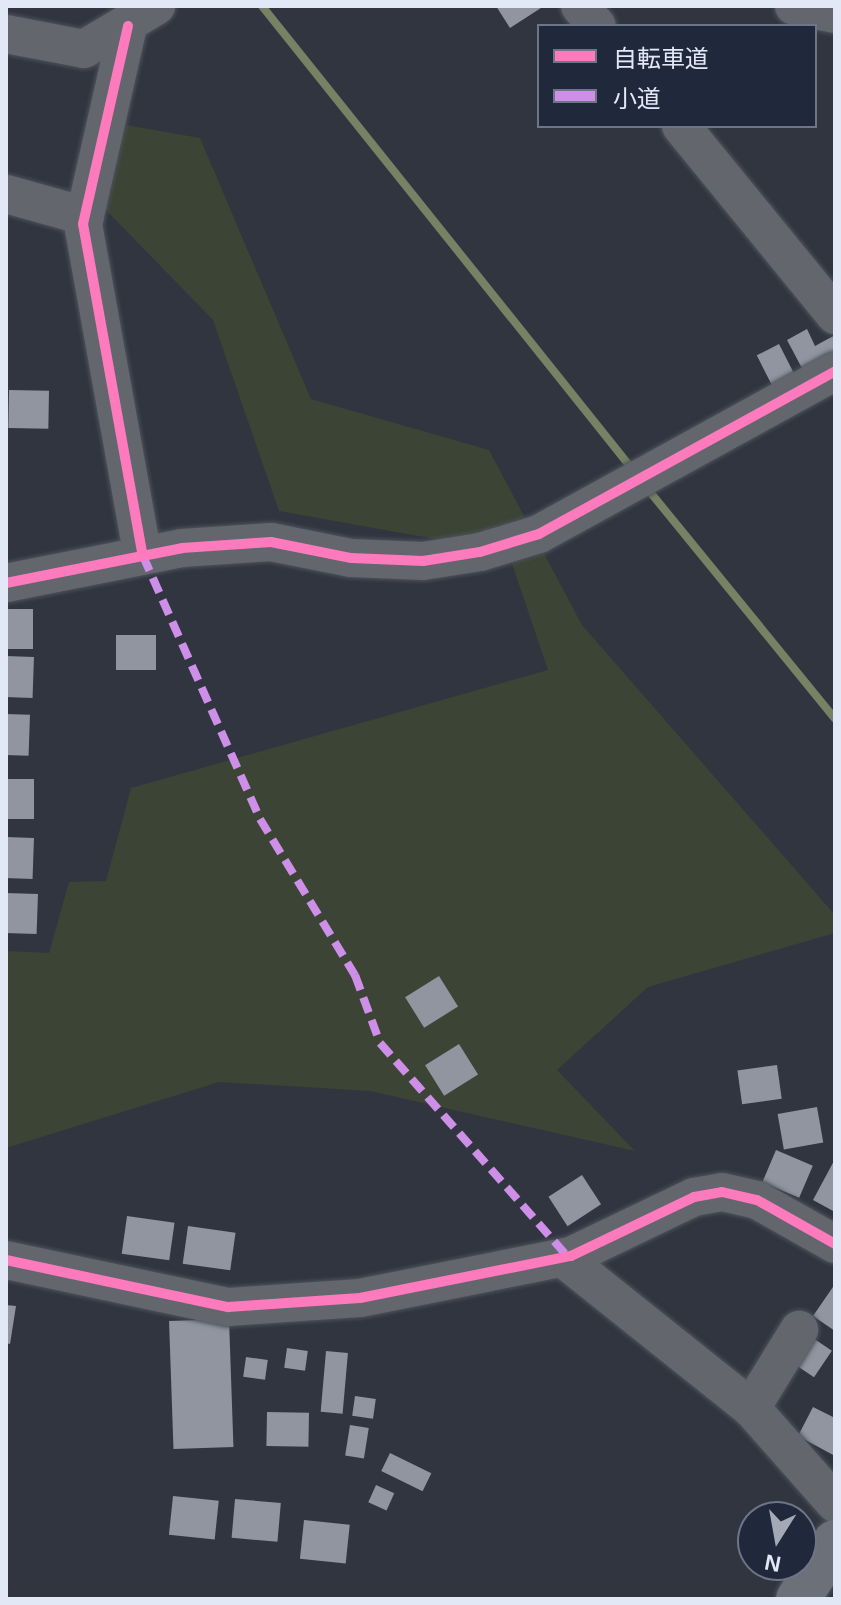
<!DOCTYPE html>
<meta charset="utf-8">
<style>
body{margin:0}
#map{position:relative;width:841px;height:1605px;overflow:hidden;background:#303540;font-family:Arial,"Noto Sans JP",sans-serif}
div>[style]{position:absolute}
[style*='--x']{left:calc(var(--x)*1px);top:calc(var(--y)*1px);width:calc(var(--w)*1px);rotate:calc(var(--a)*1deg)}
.green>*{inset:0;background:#3c4435}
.stream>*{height:8px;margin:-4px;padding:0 4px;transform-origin:4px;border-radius:4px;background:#758263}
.building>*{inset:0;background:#9095a0;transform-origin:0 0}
.roads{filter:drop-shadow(0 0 2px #4e525b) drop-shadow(0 0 2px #4e525b)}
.minor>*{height:38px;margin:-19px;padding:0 19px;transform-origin:19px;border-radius:19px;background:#63666c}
.major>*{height:44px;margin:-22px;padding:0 22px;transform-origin:22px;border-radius:22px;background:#6c7078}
.quiet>*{height:8px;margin-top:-4px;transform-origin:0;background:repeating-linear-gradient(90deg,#ce8fe9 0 16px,transparent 0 24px)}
.cycleway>*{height:10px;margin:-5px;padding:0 5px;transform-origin:5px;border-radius:5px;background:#fd7abc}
span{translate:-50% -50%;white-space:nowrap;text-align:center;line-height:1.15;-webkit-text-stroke:8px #20283b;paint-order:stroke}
.frame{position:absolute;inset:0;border:8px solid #e3e8f6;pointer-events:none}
.legend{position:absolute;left:537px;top:24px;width:280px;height:104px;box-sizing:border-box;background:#20283b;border:2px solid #6e7586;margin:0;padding:10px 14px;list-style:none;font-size:24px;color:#e3e8f6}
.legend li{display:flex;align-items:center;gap:16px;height:40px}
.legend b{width:40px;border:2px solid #6e7586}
.north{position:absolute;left:737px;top:1501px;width:80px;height:80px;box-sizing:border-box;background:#20283b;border:2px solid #6e7586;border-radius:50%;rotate:191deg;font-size:22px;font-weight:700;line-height:32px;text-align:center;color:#e3e8f6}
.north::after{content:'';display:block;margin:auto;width:28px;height:36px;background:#a4a9b6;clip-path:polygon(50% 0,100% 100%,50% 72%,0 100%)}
</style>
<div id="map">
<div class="green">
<div style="clip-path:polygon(120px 124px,200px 138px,311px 399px,489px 450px,582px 625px,835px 915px,835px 933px,648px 987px,557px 1070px,635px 1151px,370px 1091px,219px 1082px,6px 1148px,6px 951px,49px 953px,69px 882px,106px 881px,131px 788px,548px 670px,508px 552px,279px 511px,213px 320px,101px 205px)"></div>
</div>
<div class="stream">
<div style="--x:262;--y:6;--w:594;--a:51.36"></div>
<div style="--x:646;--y:487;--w:299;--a:50.8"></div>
</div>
<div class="building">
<div style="clip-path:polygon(496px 6px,544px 6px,510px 28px)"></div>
<div style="clip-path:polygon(807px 329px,815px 346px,835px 335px,835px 355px,804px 372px,787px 340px)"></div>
<div style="left:779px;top:344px;width:35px;height:25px;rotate:63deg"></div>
<div style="left:9px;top:390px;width:40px;height:38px;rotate:1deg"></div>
<div style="left:6px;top:609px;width:27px;height:40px"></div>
<div style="left:116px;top:635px;width:40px;height:35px"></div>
<div style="left:6px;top:656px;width:28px;height:41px;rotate:2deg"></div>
<div style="left:6px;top:714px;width:24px;height:41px;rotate:2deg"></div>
<div style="left:6px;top:779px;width:28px;height:40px"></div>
<div style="left:6px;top:837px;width:28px;height:41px;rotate:2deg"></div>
<div style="left:6px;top:893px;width:32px;height:40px;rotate:2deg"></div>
<div style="left:439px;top:976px;width:36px;height:40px;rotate:58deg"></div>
<div style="left:459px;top:1044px;width:36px;height:40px;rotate:58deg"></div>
<div style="left:777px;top:1065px;width:34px;height:40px;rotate:82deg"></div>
<div style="left:817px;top:1107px;width:36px;height:40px;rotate:80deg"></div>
<div style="left:776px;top:1150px;width:40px;height:35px;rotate:23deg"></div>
<div style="clip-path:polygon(835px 1159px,835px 1212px,813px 1200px)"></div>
<div style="left:582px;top:1175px;width:35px;height:40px;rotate:57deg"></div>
<div style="left:127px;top:1216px;width:48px;height:38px;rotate:8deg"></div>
<div style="left:188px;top:1226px;width:48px;height:38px;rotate:8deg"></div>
<div style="clip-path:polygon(835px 1284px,835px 1331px,813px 1316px)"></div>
<div style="clip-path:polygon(6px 1305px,16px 1306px,10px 1344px,6px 1343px)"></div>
<div style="left:229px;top:1319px;width:128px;height:60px;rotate:88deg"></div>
<div style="left:807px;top:1334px;width:30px;height:32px;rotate:34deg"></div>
<div style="left:287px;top:1348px;width:21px;height:20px;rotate:8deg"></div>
<div style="left:326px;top:1351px;width:22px;height:61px;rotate:5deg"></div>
<div style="left:246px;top:1357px;width:22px;height:20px;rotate:8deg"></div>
<div style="left:355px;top:1396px;width:21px;height:20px;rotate:8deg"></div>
<div style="clip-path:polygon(813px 1407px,835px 1418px,835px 1456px,798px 1436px)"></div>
<div style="left:267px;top:1412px;width:42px;height:34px;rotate:1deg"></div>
<div style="left:350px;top:1425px;width:19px;height:31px;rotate:9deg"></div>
<div style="left:390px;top:1453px;width:46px;height:20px;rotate:26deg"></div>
<div style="left:376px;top:1485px;width:20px;height:19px;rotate:24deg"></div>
<div style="left:173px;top:1496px;width:46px;height:39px;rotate:6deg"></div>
<div style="left:235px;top:1499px;width:46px;height:39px;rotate:5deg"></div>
<div style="left:304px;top:1520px;width:46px;height:39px;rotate:6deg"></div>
</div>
<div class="roads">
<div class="minor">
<div style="--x:580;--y:6;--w:26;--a:50"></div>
<div style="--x:794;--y:6;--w:42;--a:11"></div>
<div style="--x:128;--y:26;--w:203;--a:102.8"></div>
<div style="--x:83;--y:224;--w:337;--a:79.8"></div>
<div style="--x:6;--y:34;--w:79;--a:10.9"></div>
<div style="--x:84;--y:49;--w:84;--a:-30.8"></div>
<div style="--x:681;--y:126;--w:244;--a:50.8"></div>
<div style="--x:6;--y:194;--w:82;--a:15.6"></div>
<div style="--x:6;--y:583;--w:179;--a:-11.2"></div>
<div style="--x:182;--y:548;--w:89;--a:-3.9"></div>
<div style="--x:271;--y:542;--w:82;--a:11.3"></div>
<div style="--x:351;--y:558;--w:72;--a:2.4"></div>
<div style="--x:423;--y:561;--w:58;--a:-9"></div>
<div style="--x:480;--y:552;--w:62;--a:-17"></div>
<div style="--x:539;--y:534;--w:338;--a:-28.8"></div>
<div style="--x:563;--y:1258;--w:241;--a:38.6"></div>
<div style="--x:751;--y:1408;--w:127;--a:48.5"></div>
<div style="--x:6;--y:1260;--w:227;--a:12"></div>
<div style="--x:228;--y:1307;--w:132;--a:-3.9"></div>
<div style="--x:360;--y:1298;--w:215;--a:-11.3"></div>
<div style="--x:571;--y:1256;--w:136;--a:-25.6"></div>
<div style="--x:694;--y:1197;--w:28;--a:-10"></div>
<div style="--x:722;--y:1192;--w:36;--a:13"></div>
<div style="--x:757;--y:1200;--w:90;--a:29.4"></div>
<div style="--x:751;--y:1408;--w:92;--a:-58.4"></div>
</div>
<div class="major">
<div style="--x:798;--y:1599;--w:68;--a:-57"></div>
</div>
</div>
<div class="quiet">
<div style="--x:143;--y:556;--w:288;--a:66"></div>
<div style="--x:260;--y:819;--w:183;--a:58.7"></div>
<div style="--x:355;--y:975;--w:72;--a:69.8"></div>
<div style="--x:380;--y:1043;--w:285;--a:48.7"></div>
</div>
<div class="cycleway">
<div style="--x:128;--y:26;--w:203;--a:102.8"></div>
<div style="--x:83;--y:224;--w:337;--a:79.8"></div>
<div style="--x:6;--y:583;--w:179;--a:-11.2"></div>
<div style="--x:182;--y:548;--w:89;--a:-3.9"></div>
<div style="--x:271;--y:542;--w:82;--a:11.3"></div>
<div style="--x:351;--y:558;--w:72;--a:2.4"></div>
<div style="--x:423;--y:561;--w:58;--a:-9"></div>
<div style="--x:480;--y:552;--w:62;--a:-17"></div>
<div style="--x:539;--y:534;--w:338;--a:-28.8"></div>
<div style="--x:6;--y:1260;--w:227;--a:12"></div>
<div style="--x:228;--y:1307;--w:132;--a:-3.9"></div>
<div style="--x:360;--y:1298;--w:215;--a:-11.3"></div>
<div style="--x:571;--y:1256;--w:136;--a:-25.6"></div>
<div style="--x:694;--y:1197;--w:28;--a:-10"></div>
<div style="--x:722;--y:1192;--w:36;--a:13"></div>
<div style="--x:757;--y:1200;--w:90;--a:29.4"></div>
</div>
<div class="frame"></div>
<ul class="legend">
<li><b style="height:10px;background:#fd7abc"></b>自転車道</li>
<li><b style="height:10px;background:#ce8fe9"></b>小道</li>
</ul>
<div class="north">N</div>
</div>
